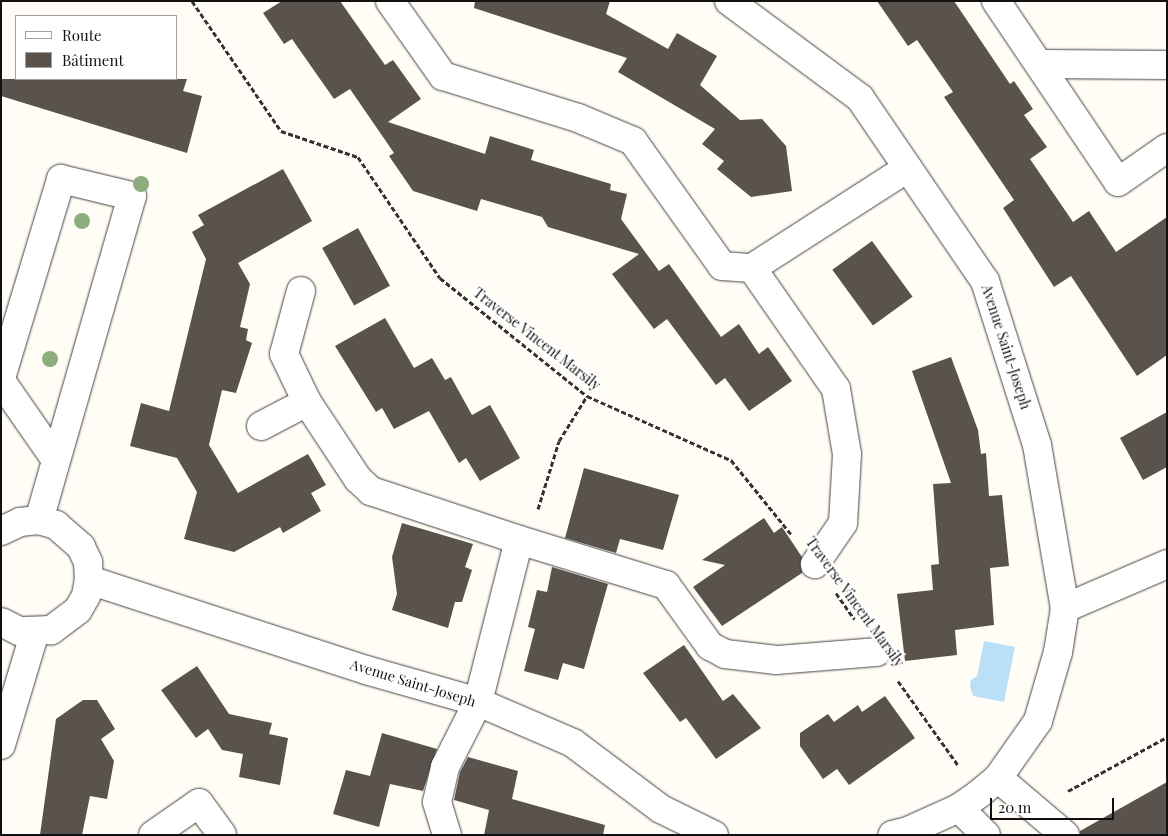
<!DOCTYPE html>
<meta charset="utf-8">
<style>
body{margin:0}
#map{position:relative;width:1168px;height:836px;overflow:hidden;background:#fffdf5;font-family:"Playfair Display",serif}
div>[style]{position:absolute}
[style*='--x']{left:calc(var(--x)*1px);top:calc(var(--y)*1px);width:calc(var(--w)*1px);rotate:calc(var(--a)*1deg)}
.water>*{inset:0;background:#b9e0f7}
.building>*{inset:0;background:#5a524d;transform-origin:0 0}
.path>*{height:3px;margin-top:-1.5px;transform-origin:0;background:repeating-linear-gradient(90deg,#333 0 5px,transparent 0 7.5px)}
.roads{filter:drop-shadow(0 0 1px #444) drop-shadow(0 0 1px #444)}
.minor>*{height:28px;margin:-14px;padding:0 14px;transform-origin:14px;border-radius:14px;background:#fff}
.trees>*{width:16px;height:16px;margin:-8px;border-radius:50%;background:#8dad7f}
span{translate:-50% -50%;white-space:nowrap;text-align:center;line-height:1.15;-webkit-text-stroke:5px #fff;paint-order:stroke}
.street-label{font-size:14px;color:#111}
.frame{position:absolute;inset:0;border:2px solid #111;pointer-events:none}
.legend{position:absolute;left:15px;top:15px;width:162px;height:65px;box-sizing:border-box;background:#fff;border:1px solid #a0a0a0;margin:0;padding:6px 9px;list-style:none;font-size:15px;color:#111}
.legend li{display:flex;align-items:center;gap:10px;height:25px}
.legend b{width:25px;border:1px solid #a0a0a0}
.scale{position:absolute;left:990px;top:798px;width:124px;height:22px;box-sizing:border-box;border:2px solid #111;border-top:0;padding-left:6px;font-size:15px;line-height:18px;white-space:nowrap;color:#111;-webkit-text-stroke:4px #fff;paint-order:stroke}
</style>
<div id="map">
<div class="water">
<div style="clip-path:polygon(984px 641px,1015px 647px,1004px 702px,973px 696px,970px 686px,971px 680px,977px 676px)"></div>
</div>
<div class="building">
<div style="clip-path:polygon(282px 1px,340px 1px,385px 65px,393px 60px,421px 99px,388px 122px,485px 154px,490px 136px,534px 150px,531px 160px,611px 184px,610px 190px,627px 194px,621px 219px,659px 271px,669px 264px,721px 337px,739px 324px,759px 354px,768px 347px,792px 381px,749px 411px,725px 378px,716px 385px,667px 319px,654px 329px,612px 274px,639px 254px,548px 227px,542px 217px,481px 199px,477px 211px,413px 191px,389px 156px,394px 153px,350px 89px,334px 99px,292px 39px,284px 44px,263px 13px)"></div>
<div style="clip-path:polygon(475px 1px,610px 1px,606px 14px,668px 49px,677px 33px,717px 56px,700px 85px,740px 120px,762px 119px,786px 146px,792px 191px,751px 197px,717px 169px,724px 161px,702px 144px,715px 129px,618px 72px,627px 58px,474px 8px)"></div>
<div style="clip-path:polygon(877px 1px,954px 1px,1010px 84px,1014px 81px,1033px 109px,1024px 115px,1047px 147px,1030px 159px,1073px 222px,1089px 211px,1116px 252px,1167px 217px,1167px 355px,1137px 376px,1071px 276px,1054px 287px,1003px 208px,1014px 200px,944px 97px,953px 92px,917px 40px,908px 46px)"></div>
<div style="clip-path:polygon(1px 79px,187px 79px,183px 91px,202px 96px,187px 153px,1px 96px)"></div>
<div style="clip-path:polygon(283px 169px,312px 221px,238px 263px,250px 284px,240px 327px,248px 329px,246px 340px,252px 343px,236px 393px,222px 390px,209px 445px,238px 493px,308px 454px,326px 485px,311px 493px,321px 511px,283px 533px,280px 527px,234px 552px,184px 539px,197px 492px,177px 458px,130px 446px,141px 403px,169px 411px,206px 259px,192px 232px,204px 225px,198px 215px)"></div>
<div style="left:358px;top:228px;width:66px;height:41px;rotate:61deg"></div>
<div style="left:872px;top:241px;width:69px;height:49px;rotate:54deg"></div>
<div style="clip-path:polygon(385px 318px,414px 368px,432px 358px,445px 380px,451px 377px,472px 415px,490px 405px,520px 458px,480px 481px,466px 458px,459px 463px,429px 411px,394px 429px,382px 408px,376px 412px,335px 346px)"></div>
<div style="clip-path:polygon(951px 357px,978px 430px,981px 454px,986px 453px,989px 496px,1002px 495px,1009px 566px,990px 568px,994px 625px,955px 630px,957px 655px,905px 661px,897px 594px,933px 590px,931px 565px,939px 564px,933px 484px,951px 483px,912px 371px)"></div>
<div style="clip-path:polygon(1167px 412px,1167px 467px,1143px 480px,1120px 438px)"></div>
<div style="clip-path:polygon(584px 468px,679px 495px,663px 550px,620px 539px,616px 553px,565px 538px)"></div>
<div style="clip-path:polygon(764px 518px,774px 533px,782px 527px,802px 557px,802px 573px,722px 626px,693px 587px,725px 565px,702px 560px)"></div>
<div style="clip-path:polygon(402px 523px,473px 544px,465px 567px,472px 570px,462px 602px,455px 602px,448px 628px,392px 610px,397px 594px,392px 557px)"></div>
<div style="clip-path:polygon(552px 567px,608px 584px,584px 669px,563px 663px,558px 680px,524px 671px,535px 629px,528px 627px,537px 590px,547px 592px)"></div>
<div style="clip-path:polygon(684px 645px,723px 701px,733px 694px,761px 728px,716px 759px,686px 718px,680px 722px,643px 673px)"></div>
<div style="clip-path:polygon(197px 666px,229px 714px,272px 723px,269px 734px,288px 738px,280px 785px,239px 777px,243px 754px,222px 750px,208px 729px,196px 738px,161px 690px)"></div>
<div style="clip-path:polygon(885px 696px,915px 738px,849px 785px,837px 769px,823px 779px,800px 746px,800px 733px,828px 714px,834px 722px,858px 705px,862px 712px)"></div>
<div style="clip-path:polygon(83px 700px,97px 700px,115px 729px,101px 739px,114px 761px,107px 799px,90px 796px,82px 835px,40px 835px,56px 719px)"></div>
<div style="clip-path:polygon(382px 733px,437px 749px,423px 791px,390px 784px,379px 827px,333px 814px,346px 770px,370px 776px)"></div>
<div style="clip-path:polygon(468px 757px,518px 771px,512px 799px,605px 825px,603px 835px,484px 835px,489px 810px,454px 800px,460px 772px)"></div>
<div style="clip-path:polygon(1167px 782px,1167px 835px,1080px 835px,1080px 831px)"></div>
</div>
<div class="path">
<div style="--x:192;--y:1;--w:158;--a:55.6"></div>
<div style="--x:281;--y:131;--w:81;--a:18.7"></div>
<div style="--x:358;--y:157;--w:146;--a:55.9"></div>
<div style="--x:440;--y:278;--w:189;--a:38.8"></div>
<div style="--x:587;--y:396;--w:158;--a:24"></div>
<div style="--x:731;--y:460;--w:95;--a:51"></div>
<div style="--x:538;--y:509;--w:71;--a:-72.8"></div>
<div style="--x:559;--y:441;--w:53;--a:-58.1"></div>
<div style="--x:836;--y:593;--w:32;--a:55"></div>
<div style="--x:898;--y:681;--w:103;--a:54.5"></div>
<div style="--x:1068;--y:791;--w:113;--a:-28.6"></div>
</div>
<div class="roads">
<div class="minor">
<div style="--x:390;--y:1;--w:92;--a:54.8"></div>
<div style="--x:443;--y:76;--w:141;--a:17.3"></div>
<div style="--x:578;--y:118;--w:60;--a:22.7"></div>
<div style="--x:633;--y:141;--w:153;--a:54.5"></div>
<div style="--x:722;--y:266;--w:30;--a:4"></div>
<div style="--x:752;--y:268;--w:185;--a:-32.7"></div>
<div style="--x:729;--y:1;--w:163;--a:36.5"></div>
<div style="--x:860;--y:98;--w:222;--a:55.7"></div>
<div style="--x:985;--y:281;--w:172;--a:72.4"></div>
<div style="--x:1037;--y:445;--w:165;--a:80.3"></div>
<div style="--x:1065;--y:608;--w:45;--a:99"></div>
<div style="--x:1058;--y:652;--w:72;--a:106.2"></div>
<div style="--x:1038;--y:721;--w:70;--a:125.1"></div>
<div style="--x:998;--y:778;--w:25;--a:140"></div>
<div style="--x:979;--y:794;--w:24;--a:145"></div>
<div style="--x:959;--y:808;--w:56;--a:155.7"></div>
<div style="--x:908;--y:831;--w:16;--a:166"></div>
<div style="--x:996;--y:1;--w:218;--a:56"></div>
<div style="--x:1118;--y:182;--w:60;--a:-34.8"></div>
<div style="--x:1041;--y:64;--w:126;--a:0.5"></div>
<div style="--x:752;--y:268;--w:147;--a:55.2"></div>
<div style="--x:836;--y:389;--w:66;--a:80.4"></div>
<div style="--x:847;--y:454;--w:69;--a:93.3"></div>
<div style="--x:843;--y:523;--w:50;--a:124.3"></div>
<div style="--x:301;--y:291;--w:65;--a:105.1"></div>
<div style="--x:284;--y:354;--w:53;--a:64.4"></div>
<div style="--x:307;--y:402;--w:92;--a:56.5"></div>
<div style="--x:358;--y:479;--w:18;--a:43"></div>
<div style="--x:371;--y:491;--w:156;--a:18.3"></div>
<div style="--x:1;--y:378;--w:208;--a:-73.2"></div>
<div style="--x:61;--y:179;--w:73;--a:13.5"></div>
<div style="--x:132;--y:196;--w:337;--a:106"></div>
<div style="--x:1;--y:381;--w:96;--a:55.2"></div>
<div style="--x:261;--y:426;--w:52;--a:-27.6"></div>
<div style="--x:1;--y:531;--w:21;--a:-25"></div>
<div style="--x:20;--y:522;--w:19;--a:-6"></div>
<div style="--x:39;--y:520;--w:18;--a:16"></div>
<div style="--x:56;--y:525;--w:33;--a:41"></div>
<div style="--x:81;--y:547;--w:17;--a:65"></div>
<div style="--x:88;--y:562;--w:18;--a:87"></div>
<div style="--x:89;--y:580;--w:16;--a:101"></div>
<div style="--x:86;--y:596;--w:16;--a:120"></div>
<div style="--x:78;--y:610;--w:34;--a:143"></div>
<div style="--x:51;--y:630;--w:32;--a:178"></div>
<div style="--x:19;--y:631;--w:20;--a:-153"></div>
<div style="--x:89;--y:580;--w:291;--a:18"></div>
<div style="--x:366;--y:670;--w:116;--a:15.9"></div>
<div style="--x:478;--y:702;--w:103;--a:23.3"></div>
<div style="--x:573;--y:743;--w:110;--a:36.9"></div>
<div style="--x:661;--y:809;--w:59;--a:26.1"></div>
<div style="--x:1065;--y:608;--w:111;--a:-23.3"></div>
<div style="--x:1;--y:745;--w:118;--a:-73.3"></div>
<div style="--x:998;--y:778;--w:88;--a:40.4"></div>
<div style="--x:959;--y:808;--w:38;--a:45"></div>
<div style="--x:153;--y:835;--w:56;--a:-34.8"></div>
<div style="--x:199;--y:803;--w:39;--a:54"></div>
<div style="--x:447;--y:835;--w:34;--a:-107"></div>
<div style="--x:437;--y:802;--w:36;--a:-77"></div>
<div style="--x:445;--y:767;--w:73;--a:-63.1"></div>
<div style="--x:478;--y:702;--w:167;--a:-75.8"></div>
<div style="--x:519;--y:540;--w:154;--a:17"></div>
<div style="--x:666;--y:585;--w:75;--a:54.2"></div>
<div style="--x:710;--y:646;--w:17;--a:28"></div>
<div style="--x:725;--y:654;--w:52;--a:6.6"></div>
<div style="--x:777;--y:660;--w:100;--a:-4.6"></div>
</div>
</div>
<div class="trees">
<div style="left:141px;top:184px"></div>
<div style="left:82px;top:221px"></div>
<div style="left:50px;top:359px"></div>
</div>
<div class="street-label">
<span style="left:537px;top:339px;rotate:38deg">Traverse Vincent Marsily</span>
<span style="left:1006px;top:347px;rotate:72deg">Avenue Saint-Joseph</span>
<span style="left:855px;top:602px;rotate:54deg">Traverse Vincent Marsily</span>
<span style="left:413px;top:683px;rotate:17deg">Avenue Saint-Joseph</span>
</div>
<div class="frame"></div>
<ul class="legend">
<li><b style="height:6px;background:#fff"></b>Route</li>
<li><b style="height:14px;background:#5a524d"></b>Bâtiment</li>
</ul>
<div class="scale">20 m</div>
</div>
